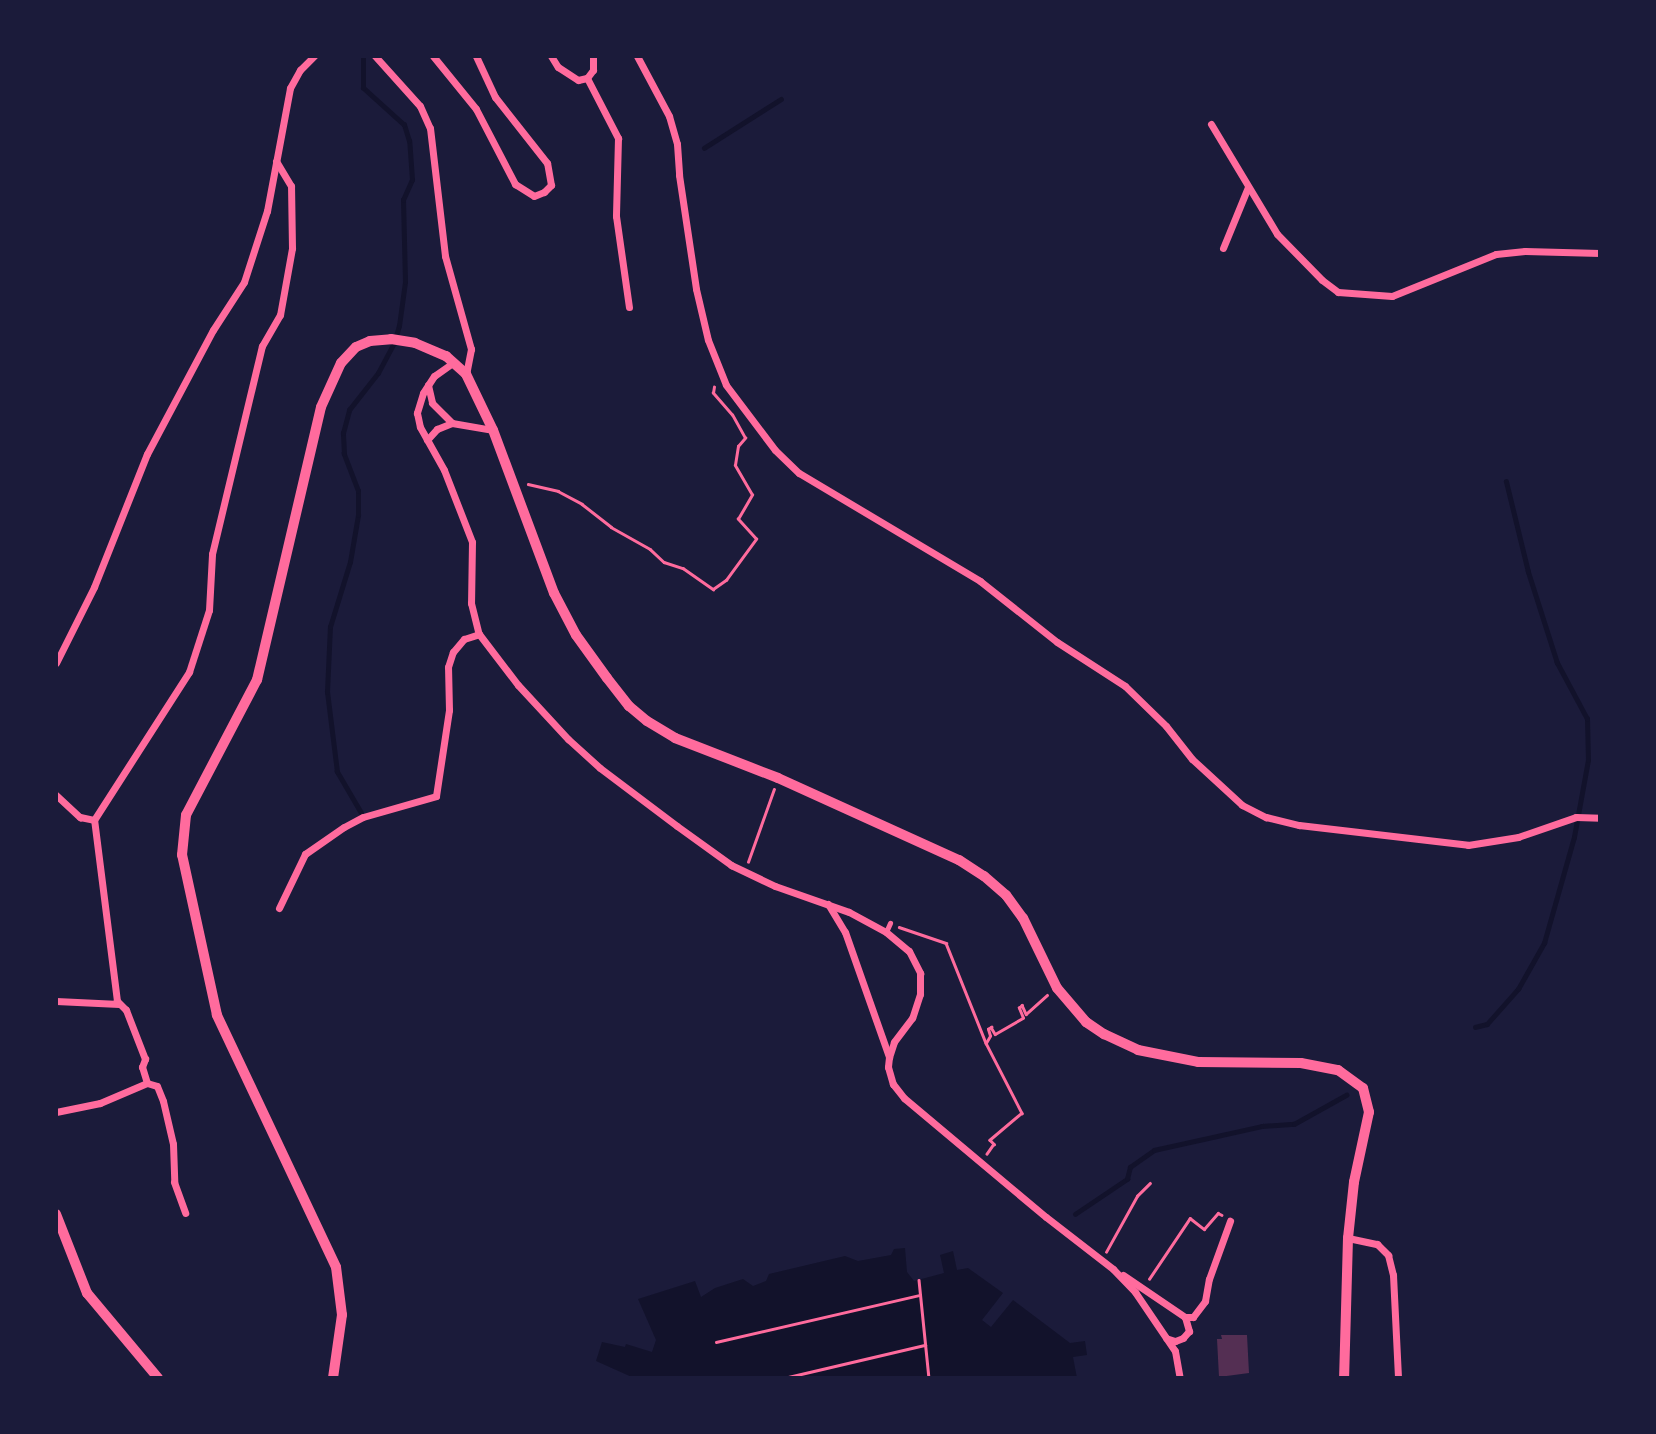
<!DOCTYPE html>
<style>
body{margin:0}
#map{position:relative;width:1656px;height:1434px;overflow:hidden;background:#1b1b3a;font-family:"Exo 2",sans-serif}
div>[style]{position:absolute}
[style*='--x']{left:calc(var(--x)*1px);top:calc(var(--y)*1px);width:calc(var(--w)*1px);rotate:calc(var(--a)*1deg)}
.water>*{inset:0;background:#12122b}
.stream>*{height:4.5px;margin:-2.25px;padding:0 2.25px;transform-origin:2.25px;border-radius:2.25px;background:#12122b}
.building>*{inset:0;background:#542f53}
.path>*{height:2.5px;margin:-1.25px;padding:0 1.25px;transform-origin:1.25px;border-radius:1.25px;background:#ff6b9d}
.pedestrian>*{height:5px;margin:-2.5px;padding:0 2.5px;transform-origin:2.5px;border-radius:2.5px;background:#ff6b9d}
.minor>*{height:7px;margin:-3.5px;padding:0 3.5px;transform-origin:3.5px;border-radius:3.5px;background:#ff6b9d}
.secondary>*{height:10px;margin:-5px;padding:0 5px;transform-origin:5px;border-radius:5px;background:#ff6b9d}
span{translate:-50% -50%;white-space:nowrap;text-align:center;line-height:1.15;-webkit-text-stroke:5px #1b1b3a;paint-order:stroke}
.frame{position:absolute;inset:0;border:58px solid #1b1b3a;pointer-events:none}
</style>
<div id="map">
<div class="water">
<div style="clip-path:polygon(905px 1248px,907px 1272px,914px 1281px,944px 1273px,940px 1255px,953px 1251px,957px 1270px,968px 1268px,1003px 1293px,982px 1320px,991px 1327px,1013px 1300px,1070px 1343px,1085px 1341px,1087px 1355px,1073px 1357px,1077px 1378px,634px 1378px,596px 1361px,602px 1342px,625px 1347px,626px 1344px,652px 1352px,656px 1340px,638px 1299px,695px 1281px,701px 1297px,715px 1288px,743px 1279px,753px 1286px,766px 1281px,769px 1274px,845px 1256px,858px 1261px,891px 1255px,894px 1249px)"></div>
</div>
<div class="stream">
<div style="--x:704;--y:148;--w:91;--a:-32.5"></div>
<div style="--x:361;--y:813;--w:48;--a:-120.3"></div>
<div style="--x:337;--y:772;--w:81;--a:-97.1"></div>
<div style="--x:327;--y:692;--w:65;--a:-87.4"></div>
<div style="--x:330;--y:627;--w:68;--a:-72.9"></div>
<div style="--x:350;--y:562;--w:48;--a:-80.3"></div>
<div style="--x:358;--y:515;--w:24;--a:-90"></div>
<div style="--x:358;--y:491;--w:40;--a:-111"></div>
<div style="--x:344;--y:454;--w:21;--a:-93"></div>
<div style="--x:343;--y:433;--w:24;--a:-75"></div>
<div style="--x:349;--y:410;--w:47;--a:-51.9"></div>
<div style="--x:378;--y:373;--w:34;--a:-62"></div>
<div style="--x:394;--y:343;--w:18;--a:-74"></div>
<div style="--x:399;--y:326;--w:44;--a:-82.2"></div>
<div style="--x:405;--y:282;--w:82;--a:-91.4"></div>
<div style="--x:403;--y:200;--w:22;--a:-66"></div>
<div style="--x:412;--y:180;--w:39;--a:-94"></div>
<div style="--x:409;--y:141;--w:17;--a:-107"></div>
<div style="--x:404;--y:125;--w:55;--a:-137.9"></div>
<div style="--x:363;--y:88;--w:32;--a:-90"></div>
<div style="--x:1475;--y:1027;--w:12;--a:-14"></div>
<div style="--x:1487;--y:1024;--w:47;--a:-48.5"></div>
<div style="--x:1518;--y:989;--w:53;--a:-60.5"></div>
<div style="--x:1544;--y:943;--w:110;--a:-74.2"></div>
<div style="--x:1574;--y:837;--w:78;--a:-79.7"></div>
<div style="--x:1588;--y:760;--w:41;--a:-91.4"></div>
<div style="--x:1587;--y:719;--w:64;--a:-118.2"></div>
<div style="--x:1557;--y:663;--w:96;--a:-107.7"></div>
<div style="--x:1528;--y:572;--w:93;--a:-103.7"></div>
<div style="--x:1075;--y:1214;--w:63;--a:-33.9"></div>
<div style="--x:1127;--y:1179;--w:12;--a:-76"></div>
<div style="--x:1130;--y:1167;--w:29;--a:-35"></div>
<div style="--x:1154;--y:1150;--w:111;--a:-12.5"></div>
<div style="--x:1262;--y:1126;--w:32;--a:-4"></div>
<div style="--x:1294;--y:1124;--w:60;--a:-29.1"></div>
</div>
<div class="building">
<div style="clip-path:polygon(1221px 1335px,1247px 1335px,1249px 1373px,1219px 1377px,1217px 1339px,1222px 1339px)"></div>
</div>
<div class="path">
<div style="--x:528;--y:484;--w:31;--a:13"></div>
<div style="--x:558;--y:491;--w:27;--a:28"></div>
<div style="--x:582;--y:504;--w:37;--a:38"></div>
<div style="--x:611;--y:527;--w:45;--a:29.4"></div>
<div style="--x:650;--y:549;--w:19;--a:43"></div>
<div style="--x:664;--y:562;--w:20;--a:18"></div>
<div style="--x:683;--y:568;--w:37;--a:35"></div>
<div style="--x:713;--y:589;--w:16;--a:-35"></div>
<div style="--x:726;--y:580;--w:51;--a:-53.8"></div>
<div style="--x:756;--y:539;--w:27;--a:-132"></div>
<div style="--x:738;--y:519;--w:28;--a:-60"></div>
<div style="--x:752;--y:495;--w:34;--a:-120"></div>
<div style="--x:735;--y:465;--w:19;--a:-81"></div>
<div style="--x:738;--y:446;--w:11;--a:-49"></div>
<div style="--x:745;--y:438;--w:26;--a:-119"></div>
<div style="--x:732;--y:415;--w:29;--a:-131"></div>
<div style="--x:713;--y:393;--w:6;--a:-81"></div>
<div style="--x:748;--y:862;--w:77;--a:-70.4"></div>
<div style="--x:899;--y:927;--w:50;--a:18.8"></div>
<div style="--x:946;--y:943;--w:108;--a:68.2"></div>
<div style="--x:986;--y:1043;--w:79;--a:62.8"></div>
<div style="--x:1022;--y:1113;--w:42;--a:139.8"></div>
<div style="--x:990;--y:1140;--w:6;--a:45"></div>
<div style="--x:994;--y:1144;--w:12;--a:125"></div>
<div style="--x:986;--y:1043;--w:8;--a:-60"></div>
<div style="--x:990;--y:1036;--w:7;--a:-106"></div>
<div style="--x:988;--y:1029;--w:4;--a:-34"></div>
<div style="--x:991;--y:1027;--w:8;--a:60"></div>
<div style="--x:995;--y:1034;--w:32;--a:-30"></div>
<div style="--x:1023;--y:1018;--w:11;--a:-112"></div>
<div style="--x:1019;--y:1008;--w:4;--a:-45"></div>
<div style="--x:1022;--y:1005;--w:10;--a:66"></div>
<div style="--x:1026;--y:1014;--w:28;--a:-42"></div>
<div style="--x:1106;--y:1252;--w:64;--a:-61"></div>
<div style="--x:1137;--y:1196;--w:18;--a:-45"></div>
<div style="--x:1149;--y:1279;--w:73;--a:-56.1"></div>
<div style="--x:1190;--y:1218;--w:18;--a:38"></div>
<div style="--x:1204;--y:1229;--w:21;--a:-49"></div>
<div style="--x:1218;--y:1213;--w:4;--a:27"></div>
<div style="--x:919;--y:1280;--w:99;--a:84.2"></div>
<div style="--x:716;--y:1342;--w:209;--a:-13"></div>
<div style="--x:784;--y:1378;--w:145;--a:-13.2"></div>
</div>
<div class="pedestrian">
<div style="--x:886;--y:932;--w:10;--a:-66"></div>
</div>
<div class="minor">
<div style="--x:375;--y:56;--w:67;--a:48"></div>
<div style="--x:420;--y:106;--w:24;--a:66"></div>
<div style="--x:430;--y:128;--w:129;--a:83.3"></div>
<div style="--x:445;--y:256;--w:97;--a:74.4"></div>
<div style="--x:471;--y:349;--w:25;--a:101"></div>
<div style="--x:433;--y:56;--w:68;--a:50.9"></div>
<div style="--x:476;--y:109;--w:85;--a:62.5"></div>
<div style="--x:515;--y:184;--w:22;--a:32"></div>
<div style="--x:534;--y:196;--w:11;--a:-22"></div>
<div style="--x:544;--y:192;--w:10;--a:-45"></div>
<div style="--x:551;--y:185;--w:22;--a:-100"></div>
<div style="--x:547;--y:163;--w:84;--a:-128.2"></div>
<div style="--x:495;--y:97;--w:45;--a:-114.9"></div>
<div style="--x:551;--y:56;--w:13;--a:58"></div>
<div style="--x:558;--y:67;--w:24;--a:33"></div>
<div style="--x:578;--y:80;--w:9;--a:-13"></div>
<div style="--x:587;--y:78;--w:10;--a:-53"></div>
<div style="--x:593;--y:70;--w:14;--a:-90"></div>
<div style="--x:637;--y:56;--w:68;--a:61.9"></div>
<div style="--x:669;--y:116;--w:29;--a:74"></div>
<div style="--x:677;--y:144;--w:31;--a:86"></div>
<div style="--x:679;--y:175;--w:115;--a:81.5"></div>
<div style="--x:696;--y:289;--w:52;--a:76.8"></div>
<div style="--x:708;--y:340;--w:48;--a:68.2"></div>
<div style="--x:726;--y:385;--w:81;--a:53"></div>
<div style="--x:775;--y:450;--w:33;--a:44"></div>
<div style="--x:799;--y:473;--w:211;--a:30.8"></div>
<div style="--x:980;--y:581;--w:98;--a:38.4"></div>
<div style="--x:1057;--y:642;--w:81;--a:32.9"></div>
<div style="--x:1125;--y:686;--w:57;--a:44.3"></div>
<div style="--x:1166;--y:726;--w:42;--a:51.8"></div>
<div style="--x:1192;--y:759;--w:68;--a:42.6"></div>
<div style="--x:1242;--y:805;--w:27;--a:27"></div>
<div style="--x:1266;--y:817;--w:34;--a:14"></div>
<div style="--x:1299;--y:825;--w:170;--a:6.7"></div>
<div style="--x:1468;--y:845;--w:51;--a:-9.1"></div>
<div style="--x:1518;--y:837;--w:61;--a:-19"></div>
<div style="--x:1576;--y:817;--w:24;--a:2"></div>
<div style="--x:587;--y:78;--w:68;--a:62.7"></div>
<div style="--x:618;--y:138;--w:78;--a:91.5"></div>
<div style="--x:616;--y:216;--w:92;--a:81.9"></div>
<div style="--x:1211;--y:124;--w:128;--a:59"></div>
<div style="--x:1277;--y:234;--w:64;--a:45.6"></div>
<div style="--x:1322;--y:280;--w:20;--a:37"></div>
<div style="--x:1338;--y:292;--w:54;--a:4.2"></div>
<div style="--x:1392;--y:296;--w:112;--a:-22"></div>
<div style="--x:1496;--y:254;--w:29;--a:-6"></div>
<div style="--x:1525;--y:251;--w:75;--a:1.5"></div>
<div style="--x:1223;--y:248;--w:66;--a:-67.7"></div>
<div style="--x:454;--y:362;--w:24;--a:145"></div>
<div style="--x:434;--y:376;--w:20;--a:123"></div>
<div style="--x:423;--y:393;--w:21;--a:107"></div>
<div style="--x:417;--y:413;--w:14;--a:78"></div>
<div style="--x:420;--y:427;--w:49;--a:60.8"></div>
<div style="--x:444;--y:470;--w:77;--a:68.7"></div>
<div style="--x:472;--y:542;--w:61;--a:90.9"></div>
<div style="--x:471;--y:603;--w:32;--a:76"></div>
<div style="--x:479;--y:634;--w:64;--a:52.6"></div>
<div style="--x:518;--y:685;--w:74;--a:47.2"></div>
<div style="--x:568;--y:739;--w:43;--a:42.2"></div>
<div style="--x:600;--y:768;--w:96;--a:37"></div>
<div style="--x:677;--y:826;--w:67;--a:35.8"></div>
<div style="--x:731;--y:865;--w:49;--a:25.5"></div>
<div style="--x:775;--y:886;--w:78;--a:19.4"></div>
<div style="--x:849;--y:912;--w:42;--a:28.4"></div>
<div style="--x:886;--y:932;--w:30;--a:40"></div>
<div style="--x:909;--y:951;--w:25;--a:63"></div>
<div style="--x:920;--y:973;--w:21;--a:90"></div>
<div style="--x:920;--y:994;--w:25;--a:108"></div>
<div style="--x:912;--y:1018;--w:30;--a:127"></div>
<div style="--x:894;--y:1042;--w:16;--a:108"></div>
<div style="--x:889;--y:1057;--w:10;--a:96"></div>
<div style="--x:888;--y:1067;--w:18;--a:74"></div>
<div style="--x:893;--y:1084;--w:18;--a:52"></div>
<div style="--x:904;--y:1098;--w:185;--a:40"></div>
<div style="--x:1046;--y:1217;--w:85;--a:37.8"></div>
<div style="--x:1113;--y:1269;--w:32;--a:46"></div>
<div style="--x:1135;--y:1292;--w:71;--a:55.9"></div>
<div style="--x:1175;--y:1351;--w:27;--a:80"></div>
<div style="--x:428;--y:385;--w:18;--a:77"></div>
<div style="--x:432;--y:403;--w:28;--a:45"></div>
<div style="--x:427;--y:440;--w:15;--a:-48"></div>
<div style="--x:437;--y:429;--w:16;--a:-22"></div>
<div style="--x:452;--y:423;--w:42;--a:9.7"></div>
<div style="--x:56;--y:663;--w:85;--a:-63.4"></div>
<div style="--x:94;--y:587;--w:143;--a:-68.3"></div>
<div style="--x:147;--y:454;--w:140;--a:-62"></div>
<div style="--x:213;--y:330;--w:57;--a:-57.1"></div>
<div style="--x:244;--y:282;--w:75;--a:-72.1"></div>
<div style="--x:267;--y:211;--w:125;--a:-79.4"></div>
<div style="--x:290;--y:88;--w:21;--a:-61"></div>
<div style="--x:300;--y:70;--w:20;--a:-45"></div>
<div style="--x:56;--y:795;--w:33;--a:43"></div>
<div style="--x:80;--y:817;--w:14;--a:12"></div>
<div style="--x:828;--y:904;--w:33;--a:59"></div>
<div style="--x:845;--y:932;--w:133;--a:70.6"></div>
<div style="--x:279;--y:908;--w:60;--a:-64.3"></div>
<div style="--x:305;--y:854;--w:47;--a:-34.7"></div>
<div style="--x:344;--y:827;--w:21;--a:-28"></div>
<div style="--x:363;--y:817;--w:76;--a:-16"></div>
<div style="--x:436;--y:796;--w:87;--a:-81.4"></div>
<div style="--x:449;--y:710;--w:43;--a:-91.3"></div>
<div style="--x:448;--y:667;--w:16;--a:-72"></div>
<div style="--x:453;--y:652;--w:17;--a:-50"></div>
<div style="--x:464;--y:639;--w:16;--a:-18"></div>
<div style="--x:56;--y:1001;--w:63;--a:2.7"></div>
<div style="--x:147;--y:1083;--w:17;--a:-107"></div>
<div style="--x:142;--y:1067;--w:9;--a:-69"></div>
<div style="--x:145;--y:1059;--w:53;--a:-111.2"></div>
<div style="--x:126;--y:1010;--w:13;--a:-135"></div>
<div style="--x:117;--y:1001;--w:182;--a:-97.2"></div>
<div style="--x:94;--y:820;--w:176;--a:-57.3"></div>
<div style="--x:189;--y:672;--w:65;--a:-72.1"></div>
<div style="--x:209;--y:610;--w:56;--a:-86.9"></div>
<div style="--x:212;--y:554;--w:214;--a:-76.5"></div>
<div style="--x:262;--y:346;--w:36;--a:-60"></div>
<div style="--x:280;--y:315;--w:68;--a:-79.8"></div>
<div style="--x:292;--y:248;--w:62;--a:-90.9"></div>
<div style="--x:291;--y:186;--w:29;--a:-121"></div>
<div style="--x:147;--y:1083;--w:10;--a:17"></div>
<div style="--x:157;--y:1086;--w:16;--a:68"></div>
<div style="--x:163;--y:1101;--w:44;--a:76.9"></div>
<div style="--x:173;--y:1144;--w:38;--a:88"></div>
<div style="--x:174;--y:1182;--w:33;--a:70"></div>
<div style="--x:56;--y:1112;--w:45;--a:-11.6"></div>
<div style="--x:100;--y:1103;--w:51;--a:-23.1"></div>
<div style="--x:1348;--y:1238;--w:30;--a:12"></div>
<div style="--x:1377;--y:1244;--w:16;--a:45"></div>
<div style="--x:1388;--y:1255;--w:21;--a:76"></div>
<div style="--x:1393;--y:1275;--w:103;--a:87.2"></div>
<div style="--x:1123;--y:1275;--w:75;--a:34.1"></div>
<div style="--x:1185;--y:1317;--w:15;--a:74"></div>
<div style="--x:1189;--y:1331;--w:9;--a:131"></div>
<div style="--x:1183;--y:1338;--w:9;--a:159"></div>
<div style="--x:1175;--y:1341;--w:9;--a:-162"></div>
<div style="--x:1185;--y:1317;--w:8;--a:0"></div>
<div style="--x:1193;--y:1317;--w:20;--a:-53"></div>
<div style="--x:1205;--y:1301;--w:22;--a:-80"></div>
<div style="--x:1209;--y:1279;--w:62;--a:-70.1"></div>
</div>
<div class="secondary">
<div style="--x:56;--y:1214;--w:85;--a:68.6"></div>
<div style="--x:87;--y:1293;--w:111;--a:50.1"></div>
<div style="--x:333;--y:1378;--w:64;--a:-81.9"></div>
<div style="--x:342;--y:1315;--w:48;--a:-97.1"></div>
<div style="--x:336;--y:1267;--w:279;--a:-115.3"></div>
<div style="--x:217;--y:1015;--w:164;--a:-102.3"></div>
<div style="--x:182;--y:855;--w:40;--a:-84.3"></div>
<div style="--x:186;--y:815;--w:153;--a:-62.3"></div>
<div style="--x:257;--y:680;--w:280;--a:-76.8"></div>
<div style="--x:321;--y:407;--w:48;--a:-65.6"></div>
<div style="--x:341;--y:363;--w:22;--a:-47"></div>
<div style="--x:356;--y:347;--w:15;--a:-23"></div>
<div style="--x:370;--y:341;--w:21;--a:-5"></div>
<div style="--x:391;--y:339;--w:24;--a:9"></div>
<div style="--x:415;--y:343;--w:34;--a:23"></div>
<div style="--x:446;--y:356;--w:27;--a:42"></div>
<div style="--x:466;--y:374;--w:62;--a:64.3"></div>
<div style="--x:493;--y:430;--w:174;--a:69.5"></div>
<div style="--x:554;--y:593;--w:47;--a:62.4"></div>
<div style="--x:576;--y:635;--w:53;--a:54.2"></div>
<div style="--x:607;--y:678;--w:36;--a:52"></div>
<div style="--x:629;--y:706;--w:23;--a:40"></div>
<div style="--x:647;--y:721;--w:33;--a:31"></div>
<div style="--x:675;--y:738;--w:110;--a:21.2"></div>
<div style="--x:778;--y:778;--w:199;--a:24.4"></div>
<div style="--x:959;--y:860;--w:30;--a:33"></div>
<div style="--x:984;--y:876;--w:29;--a:41"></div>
<div style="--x:1006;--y:895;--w:29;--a:54"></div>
<div style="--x:1023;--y:918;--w:78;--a:64.1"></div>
<div style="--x:1057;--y:988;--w:45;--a:49.5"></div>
<div style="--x:1086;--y:1022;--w:22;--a:34"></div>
<div style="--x:1104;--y:1034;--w:38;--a:25"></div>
<div style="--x:1138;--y:1050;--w:61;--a:11.3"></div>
<div style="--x:1198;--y:1062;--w:103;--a:0.6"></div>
<div style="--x:1301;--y:1063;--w:38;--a:11"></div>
<div style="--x:1338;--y:1070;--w:31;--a:36"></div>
<div style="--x:1363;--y:1088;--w:25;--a:76"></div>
<div style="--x:1369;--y:1112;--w:72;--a:102.1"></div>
<div style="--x:1354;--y:1182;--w:56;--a:96.1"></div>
<div style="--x:1348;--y:1238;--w:140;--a:91.6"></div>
</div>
<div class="frame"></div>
</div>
